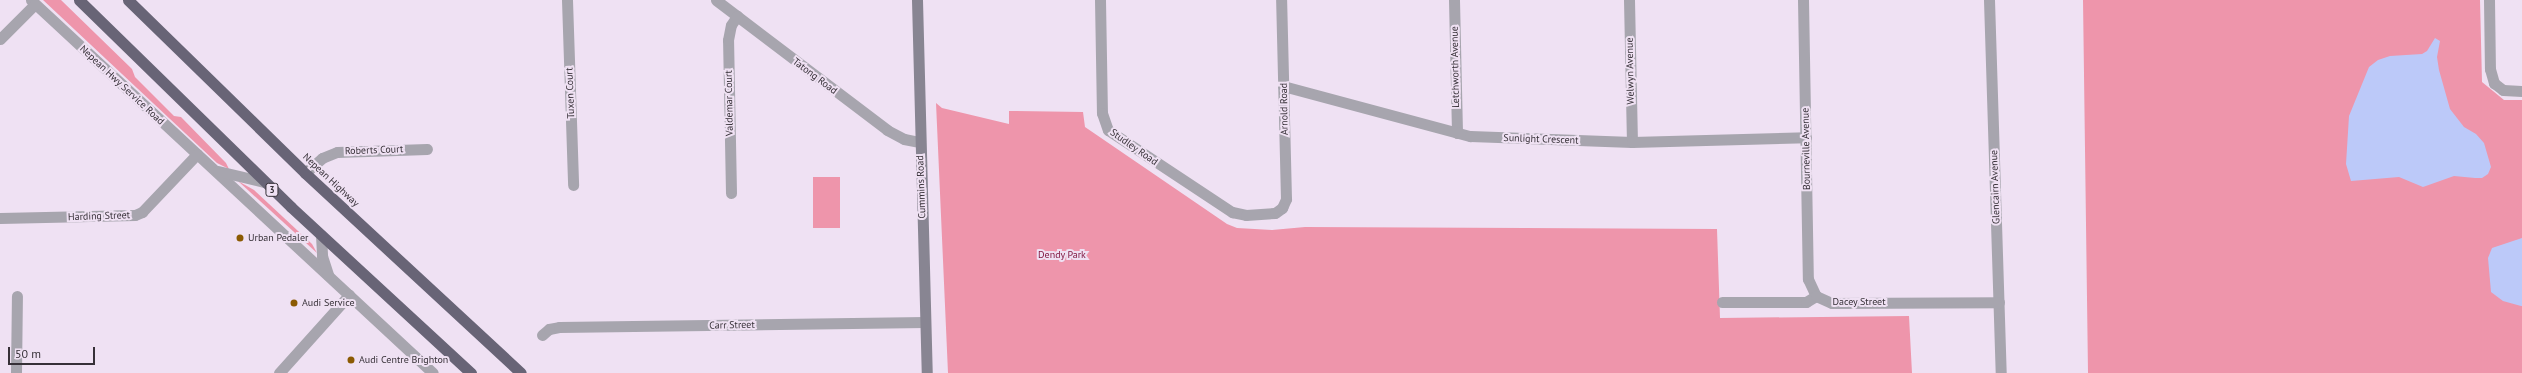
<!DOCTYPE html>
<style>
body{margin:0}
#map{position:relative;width:2522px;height:373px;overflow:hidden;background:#efe1f3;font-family:"PT Sans",sans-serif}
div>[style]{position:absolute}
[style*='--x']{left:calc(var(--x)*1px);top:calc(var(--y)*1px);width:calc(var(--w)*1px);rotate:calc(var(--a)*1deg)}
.green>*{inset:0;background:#ee95ab;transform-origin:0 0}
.water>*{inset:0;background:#bcc9f9}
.minor>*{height:11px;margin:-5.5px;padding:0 5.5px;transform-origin:5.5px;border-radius:5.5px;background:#a7a5ae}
.secondary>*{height:11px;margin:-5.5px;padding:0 5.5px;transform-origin:5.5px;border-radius:5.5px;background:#888592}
.trunk>*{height:11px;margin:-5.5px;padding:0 5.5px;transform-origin:5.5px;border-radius:5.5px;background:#686476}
.dots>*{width:11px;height:11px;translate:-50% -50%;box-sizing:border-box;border:2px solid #efe1f3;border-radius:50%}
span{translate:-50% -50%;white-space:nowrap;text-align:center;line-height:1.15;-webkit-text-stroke:4px #efe1f3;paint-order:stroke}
.shield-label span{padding:1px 3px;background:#efe1f3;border:1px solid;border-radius:3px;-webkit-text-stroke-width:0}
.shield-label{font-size:9px;color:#363037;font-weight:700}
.street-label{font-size:10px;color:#363037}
.poi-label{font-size:10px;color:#363037}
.left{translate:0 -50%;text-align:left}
.park-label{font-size:10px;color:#7f133d}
.scale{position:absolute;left:8px;top:347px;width:87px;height:18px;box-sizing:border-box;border:2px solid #363037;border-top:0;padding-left:5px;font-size:12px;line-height:14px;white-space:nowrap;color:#363037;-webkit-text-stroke:3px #efe1f3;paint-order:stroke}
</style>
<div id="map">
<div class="green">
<div style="clip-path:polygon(43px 0,61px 0,132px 69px,135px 77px,174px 116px,181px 117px,226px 163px,229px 169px,217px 163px)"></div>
<div style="clip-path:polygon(2083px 0,2480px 0,2482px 82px,2504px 100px,2522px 100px,2522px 373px,2088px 373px)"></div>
<div style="clip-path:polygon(936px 103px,942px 108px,1009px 124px,1009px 111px,1083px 112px,1085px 127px,1227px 224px,1237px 228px,1272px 230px,1305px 227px,1717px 229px,1720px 318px,1909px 316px,1912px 373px,948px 373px)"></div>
<div style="left:813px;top:177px;width:27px;height:51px"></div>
<div style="clip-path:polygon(238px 181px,254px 190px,312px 244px,317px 253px)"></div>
</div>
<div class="water">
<div style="clip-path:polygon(2435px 38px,2440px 41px,2437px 57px,2439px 70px,2450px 109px,2464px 127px,2476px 134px,2484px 143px,2491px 167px,2488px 174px,2482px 178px,2475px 178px,2454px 176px,2423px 187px,2399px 177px,2351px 181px,2346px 164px,2349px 116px,2369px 67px,2378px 60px,2390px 56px,2422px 54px,2427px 51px)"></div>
<div style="clip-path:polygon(2522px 238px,2522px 306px,2521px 306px,2503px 301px,2491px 292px,2488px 258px,2492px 248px)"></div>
</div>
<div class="minor">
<div style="--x:31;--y:0;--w:548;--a:42.86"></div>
<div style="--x:567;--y:0;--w:185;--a:88.1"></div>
<div style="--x:716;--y:0;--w:215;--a:37.2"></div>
<div style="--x:887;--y:130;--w:19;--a:28"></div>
<div style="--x:904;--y:139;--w:16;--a:11"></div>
<div style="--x:1100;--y:0;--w:113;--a:89"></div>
<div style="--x:1102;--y:113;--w:18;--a:71"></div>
<div style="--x:1108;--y:130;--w:149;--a:33.5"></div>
<div style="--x:1232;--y:212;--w:14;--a:12"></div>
<div style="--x:1246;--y:215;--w:29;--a:-4"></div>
<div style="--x:1275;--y:213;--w:9;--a:-36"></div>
<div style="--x:1282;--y:208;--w:10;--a:-66"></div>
<div style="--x:1286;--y:199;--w:199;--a:-91.4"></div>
<div style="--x:1454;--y:0;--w:133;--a:88.7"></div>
<div style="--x:1629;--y:0;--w:142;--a:88.8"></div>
<div style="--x:1803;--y:0;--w:279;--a:89"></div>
<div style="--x:1808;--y:279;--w:19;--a:65"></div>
<div style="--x:1989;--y:0;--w:373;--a:88.2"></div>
<div style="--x:2489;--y:0;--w:69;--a:89.2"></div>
<div style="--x:2490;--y:69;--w:15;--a:74"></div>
<div style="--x:2494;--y:83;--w:11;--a:38"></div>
<div style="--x:2503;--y:90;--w:19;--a:3"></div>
<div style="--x:0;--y:39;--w:49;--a:-45"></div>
<div style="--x:1283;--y:86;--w:194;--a:15"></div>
<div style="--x:1470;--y:136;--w:162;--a:2.1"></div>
<div style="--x:1632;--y:142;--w:174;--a:-1.6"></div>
<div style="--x:218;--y:171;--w:47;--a:13.4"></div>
<div style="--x:305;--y:173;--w:23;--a:-41"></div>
<div style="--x:322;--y:158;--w:16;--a:-22"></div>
<div style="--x:337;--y:152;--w:90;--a:-1.9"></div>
<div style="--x:731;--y:193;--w:153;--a:-91.1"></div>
<div style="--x:728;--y:40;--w:15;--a:-79"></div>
<div style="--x:731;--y:25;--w:11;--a:-56"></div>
<div style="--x:0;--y:218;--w:135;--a:-1.3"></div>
<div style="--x:135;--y:215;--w:8;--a:-23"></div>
<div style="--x:142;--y:212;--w:80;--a:-46.5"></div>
<div style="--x:321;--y:235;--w:21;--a:87"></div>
<div style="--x:322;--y:256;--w:20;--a:72"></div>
<div style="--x:1722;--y:302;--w:84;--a:0"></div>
<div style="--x:1806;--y:302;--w:12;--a:-31"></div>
<div style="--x:1816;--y:296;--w:17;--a:24"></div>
<div style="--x:1832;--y:303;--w:167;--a:-0.3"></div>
<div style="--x:542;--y:335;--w:9;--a:-41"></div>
<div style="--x:549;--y:329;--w:10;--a:-11"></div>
<div style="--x:559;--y:327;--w:366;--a:-0.8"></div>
<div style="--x:16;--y:373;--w:77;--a:-89.3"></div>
<div style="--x:279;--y:373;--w:105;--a:-48.1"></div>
</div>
<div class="secondary">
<div style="--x:917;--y:0;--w:373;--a:88.5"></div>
</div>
<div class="trunk">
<div style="--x:79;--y:0;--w:296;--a:44.3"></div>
<div style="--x:291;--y:207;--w:245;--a:42.7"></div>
<div style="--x:128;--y:0;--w:248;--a:44.3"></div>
<div style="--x:305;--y:173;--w:294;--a:42.8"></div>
</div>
<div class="dots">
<div style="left:240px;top:238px;background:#8b5a02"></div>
<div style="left:294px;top:303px;background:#8b5a02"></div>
<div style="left:351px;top:360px;background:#8b5a02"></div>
</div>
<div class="shield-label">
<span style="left:272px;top:190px">3</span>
</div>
<div class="street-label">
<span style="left:1455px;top:67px;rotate:-91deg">Letchworth Avenue</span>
<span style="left:1630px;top:71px;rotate:-91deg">Welwyn Avenue</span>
<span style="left:815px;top:76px;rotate:37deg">Tatong Road</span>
<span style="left:122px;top:85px;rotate:43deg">Nepean Hwy Service Road</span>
<span style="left:570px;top:93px;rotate:-92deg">Tuxen Court</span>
<span style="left:729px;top:103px;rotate:-91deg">Valdemar Court</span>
<span style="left:1284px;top:109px;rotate:-91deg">Arnold Road</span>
<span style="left:1541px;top:139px;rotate:2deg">Sunlight Crescent</span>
<span style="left:1134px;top:147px;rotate:35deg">Studley Road</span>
<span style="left:1806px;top:149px;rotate:-91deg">Bourneville Avenue</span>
<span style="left:374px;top:150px;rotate:-2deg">Roberts Court</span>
<span style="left:331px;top:180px;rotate:43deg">Nepean Highway</span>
<span style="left:921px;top:187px;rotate:-92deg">Cummins Road</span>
<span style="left:1995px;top:187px;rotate:-92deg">Glencairn Avenue</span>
<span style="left:99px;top:216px;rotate:-2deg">Harding Street</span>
<span style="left:1859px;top:302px">Dacey Street</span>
<span style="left:732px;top:325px;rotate:-1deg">Carr Street</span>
</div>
<div class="poi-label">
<span class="left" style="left:248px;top:238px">Urban Pedaler</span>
<span class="left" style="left:302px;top:303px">Audi Service</span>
<span class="left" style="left:359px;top:360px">Audi Centre Brighton</span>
</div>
<div class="park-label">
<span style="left:1062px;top:255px">Dendy Park</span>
</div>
<div class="scale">50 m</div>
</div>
